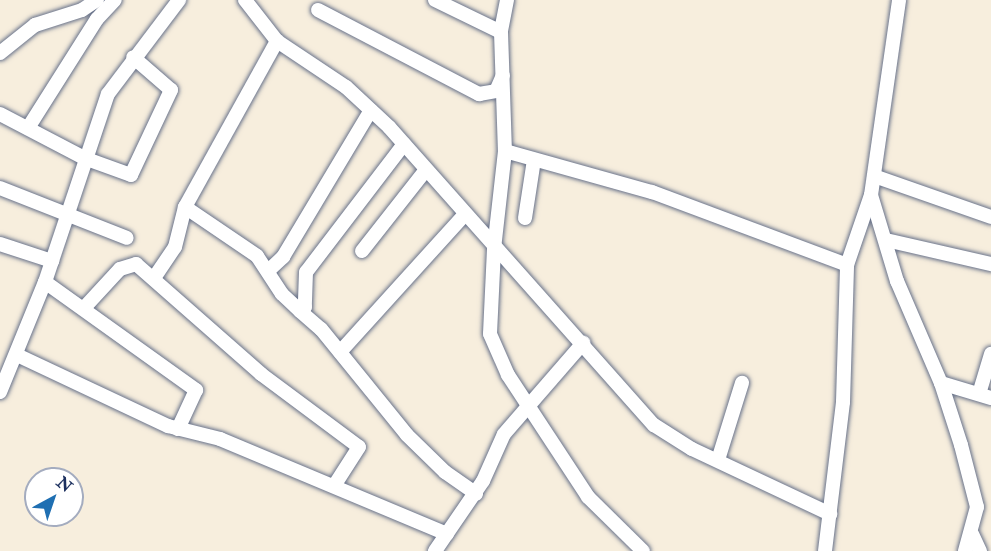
<!DOCTYPE html>
<style>
body{margin:0}
#map{position:relative;width:991px;height:551px;overflow:hidden;background:#f7eedd;font-family:"IM FELL Double Pica",serif}
div>[style]{position:absolute}
[style*='--x']{left:calc(var(--x)*1px);top:calc(var(--y)*1px);width:calc(var(--w)*1px);rotate:calc(var(--a)*1deg)}
.roads{filter:drop-shadow(0 0 2px #68728a) drop-shadow(0 0 2px #68728a)}
.street>*{height:14px;margin:-7px;padding:0 7px;transform-origin:7px;border-radius:7px;background:#fff}
span{translate:-50% -50%;white-space:nowrap;text-align:center;line-height:1.15;-webkit-text-stroke:4.5px #fff;paint-order:stroke}
.north{position:absolute;left:24px;top:467px;width:60px;height:60px;box-sizing:border-box;background:#fff;border:2px solid #a4acbf;border-radius:50%;rotate:40deg;font-size:16px;font-weight:700;line-height:24px;text-align:center;color:#1b2f5e}
.north::after{content:'';display:block;margin:auto;width:21px;height:27px;background:#1f6fb2;clip-path:polygon(50% 0,100% 100%,50% 72%,0 100%)}
</style>
<div id="map">
<div class="roads">
<div class="street">
<div style="--x:245;--y:0;--w:52;--a:52"></div>
<div style="--x:277;--y:41;--w:83;--a:33.7"></div>
<div style="--x:346;--y:87;--w:59;--a:42.9"></div>
<div style="--x:389;--y:127;--w:399;--a:48.4"></div>
<div style="--x:654;--y:425;--w:45;--a:32.3"></div>
<div style="--x:692;--y:449;--w:153;--a:25.2"></div>
<div style="--x:435;--y:0;--w:73;--a:25.9"></div>
<div style="--x:507;--y:0;--w:33;--a:101"></div>
<div style="--x:501;--y:32;--w:119;--a:88.1"></div>
<div style="--x:505;--y:151;--w:99;--a:96.4"></div>
<div style="--x:494;--y:249;--w:85;--a:92.7"></div>
<div style="--x:490;--y:334;--w:45;--a:66.3"></div>
<div style="--x:508;--y:375;--w:146;--a:56.7"></div>
<div style="--x:588;--y:497;--w:77;--a:44.5"></div>
<div style="--x:318;--y:10;--w:182;--a:27.6"></div>
<div style="--x:479;--y:94;--w:17;--a:-10"></div>
<div style="--x:496;--y:91;--w:17;--a:-66"></div>
<div style="--x:0;--y:53;--w:45;--a:-38.7"></div>
<div style="--x:35;--y:25;--w:49;--a:-17.7"></div>
<div style="--x:82;--y:10;--w:18;--a:-34"></div>
<div style="--x:0;--y:114;--w:95;--a:27.6"></div>
<div style="--x:84;--y:158;--w:50;--a:19.9"></div>
<div style="--x:131;--y:175;--w:94;--a:-64.8"></div>
<div style="--x:171;--y:90;--w:50;--a:-139"></div>
<div style="--x:28;--y:128;--w:129;--a:-57.7"></div>
<div style="--x:97;--y:19;--w:26;--a:-47"></div>
<div style="--x:404;--y:144;--w:161;--a:127.4"></div>
<div style="--x:306;--y:272;--w:35;--a:92"></div>
<div style="--x:305;--y:307;--w:6;--a:141"></div>
<div style="--x:300;--y:311;--w:28;--a:41"></div>
<div style="--x:321;--y:329;--w:136;--a:50.9"></div>
<div style="--x:407;--y:435;--w:53;--a:44.2"></div>
<div style="--x:445;--y:472;--w:38;--a:35"></div>
<div style="--x:505;--y:151;--w:153;--a:15.6"></div>
<div style="--x:652;--y:192;--w:208;--a:20.5"></div>
<div style="--x:874;--y:176;--w:124;--a:19.3"></div>
<div style="--x:0;--y:188;--w:136;--a:21.5"></div>
<div style="--x:871;--y:195;--w:90;--a:73.2"></div>
<div style="--x:897;--y:281;--w:111;--a:66.7"></div>
<div style="--x:941;--y:383;--w:65;--a:72.1"></div>
<div style="--x:961;--y:445;--w:64;--a:75.5"></div>
<div style="--x:977;--y:507;--w:46;--a:105.3"></div>
<div style="--x:185;--y:207;--w:87;--a:34.2"></div>
<div style="--x:257;--y:256;--w:45;--a:56.7"></div>
<div style="--x:282;--y:294;--w:25;--a:43"></div>
<div style="--x:525;--y:218;--w:59;--a:-81.2"></div>
<div style="--x:886;--y:240;--w:108;--a:12.9"></div>
<div style="--x:0;--y:244;--w:55;--a:18.1"></div>
<div style="--x:362;--y:251;--w:102;--a:-51.8"></div>
<div style="--x:268;--y:271;--w:21;--a:-43"></div>
<div style="--x:283;--y:257;--w:171;--a:-59.1"></div>
<div style="--x:154;--y:278;--w:37;--a:-56"></div>
<div style="--x:175;--y:247;--w:41;--a:-76"></div>
<div style="--x:185;--y:207;--w:190;--a:-61"></div>
<div style="--x:45;--y:282;--w:186;--a:35.6"></div>
<div style="--x:196;--y:390;--w:43;--a:114.8"></div>
<div style="--x:84;--y:308;--w:53;--a:-47.3"></div>
<div style="--x:120;--y:269;--w:17;--a:-17"></div>
<div style="--x:136;--y:264;--w:167;--a:41.3"></div>
<div style="--x:261;--y:374;--w:122;--a:36.7"></div>
<div style="--x:359;--y:447;--w:46;--a:122.7"></div>
<div style="--x:340;--y:352;--w:186;--a:-47.8"></div>
<div style="--x:17;--y:355;--w:167;--a:25.2"></div>
<div style="--x:168;--y:426;--w:54;--a:14"></div>
<div style="--x:220;--y:439;--w:246;--a:22.7"></div>
<div style="--x:941;--y:383;--w:52;--a:16.7"></div>
<div style="--x:0;--y:392;--w:119;--a:-67.8"></div>
<div style="--x:45;--y:282;--w:198;--a:-71.5"></div>
<div style="--x:108;--y:94;--w:118;--a:-52.9"></div>
<div style="--x:979;--y:394;--w:42;--a:-73.3"></div>
<div style="--x:718;--y:460;--w:81;--a:-72.7"></div>
<div style="--x:972;--y:534;--w:19;--a:65"></div>
<div style="--x:435;--y:551;--w:85;--a:-55.6"></div>
<div style="--x:483;--y:481;--w:51;--a:-65.9"></div>
<div style="--x:504;--y:434;--w:121;--a:-49"></div>
<div style="--x:825;--y:551;--w:150;--a:-83.1"></div>
<div style="--x:843;--y:402;--w:137;--a:-88.3"></div>
<div style="--x:847;--y:265;--w:74;--a:-71.1"></div>
<div style="--x:871;--y:195;--w:197;--a:-81.8"></div>
</div>
</div>
<div class="north">N</div>
</div>
